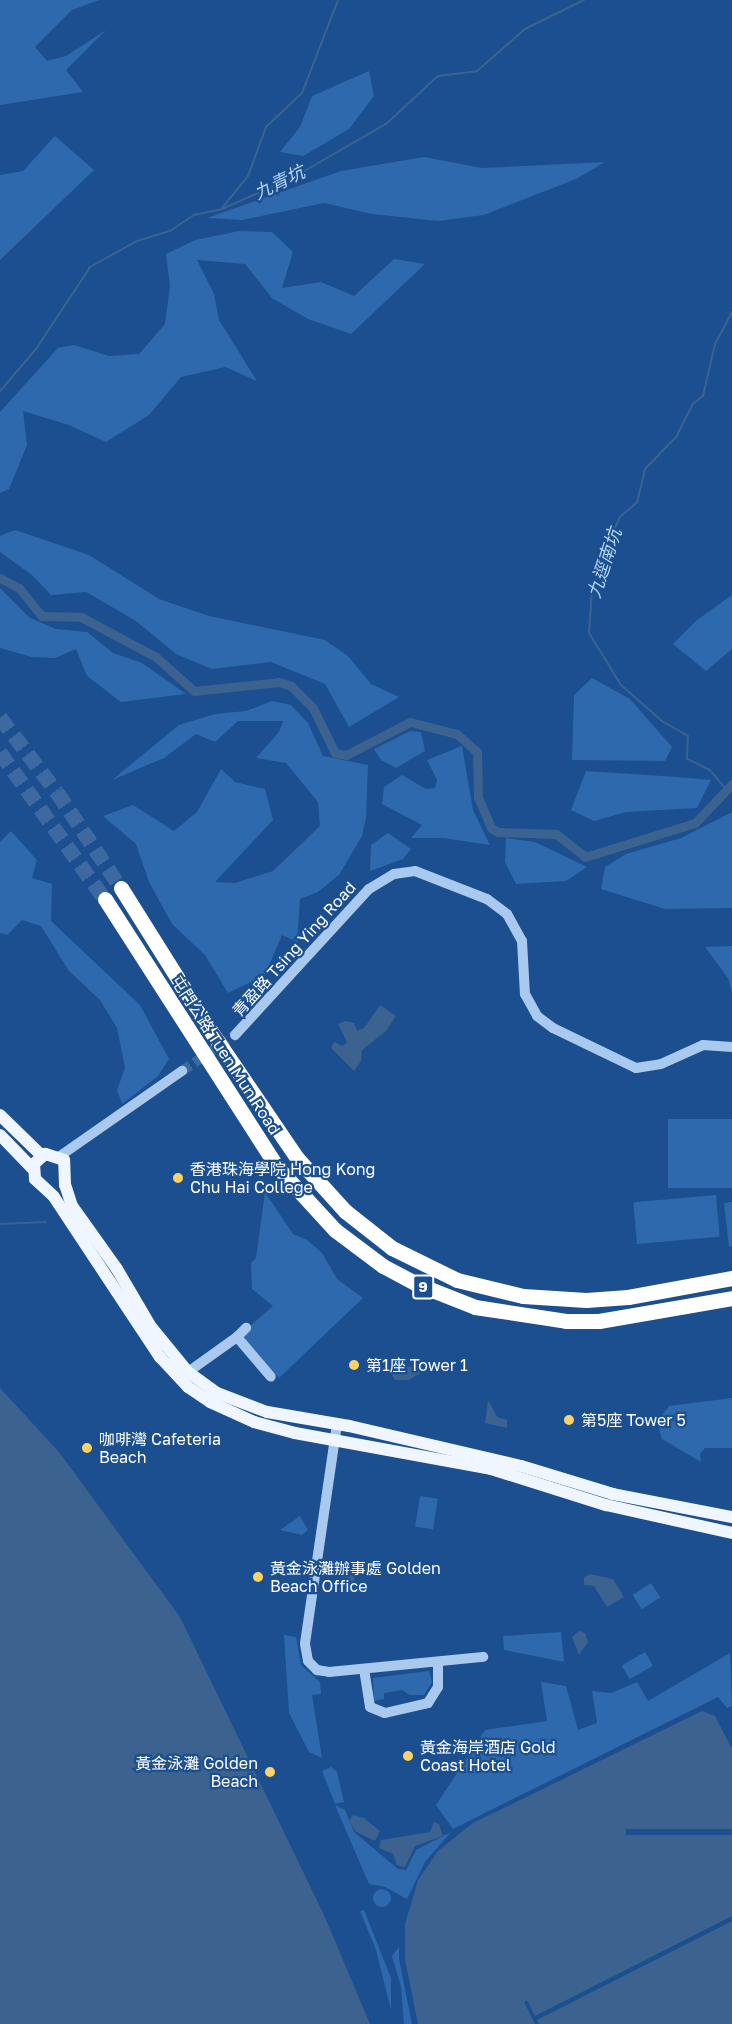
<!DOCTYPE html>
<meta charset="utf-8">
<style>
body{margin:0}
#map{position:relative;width:732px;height:2024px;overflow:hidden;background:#1b4f8f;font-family:"Golos Text","Noto Sans TC",sans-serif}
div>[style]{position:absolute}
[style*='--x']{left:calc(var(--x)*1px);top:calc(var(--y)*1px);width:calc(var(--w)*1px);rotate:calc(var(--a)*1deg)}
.green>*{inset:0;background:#2e69ad;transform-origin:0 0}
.round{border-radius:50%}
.water>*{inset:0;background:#3c6290;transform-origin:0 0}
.pier>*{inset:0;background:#1b4f8f;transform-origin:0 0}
.stream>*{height:2px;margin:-1px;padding:0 1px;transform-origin:1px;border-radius:1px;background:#3c6290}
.canal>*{height:9px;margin:-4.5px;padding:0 4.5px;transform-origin:4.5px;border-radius:4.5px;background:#3c6290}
.minor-tunnel>*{height:10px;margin-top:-5px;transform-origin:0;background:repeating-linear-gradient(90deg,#3d69a0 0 10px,transparent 0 15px)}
.highway-tunnel>*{height:15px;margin-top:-7.5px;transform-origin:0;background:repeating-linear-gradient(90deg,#3d69a0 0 15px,transparent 0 23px)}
.minor>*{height:10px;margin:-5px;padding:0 5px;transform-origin:5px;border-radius:5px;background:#a9c9ee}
.major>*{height:12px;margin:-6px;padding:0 6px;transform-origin:6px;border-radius:6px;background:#f0f6ff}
.highway>*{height:15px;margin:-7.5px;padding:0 7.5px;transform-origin:7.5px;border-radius:7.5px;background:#fff}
.dots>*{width:16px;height:16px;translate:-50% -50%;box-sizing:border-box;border:3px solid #1b4f8f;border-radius:50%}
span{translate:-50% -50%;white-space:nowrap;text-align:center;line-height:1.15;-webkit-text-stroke:4.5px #1b4f8f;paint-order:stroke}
.shield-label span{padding:2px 4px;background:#1b4f8f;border:2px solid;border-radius:4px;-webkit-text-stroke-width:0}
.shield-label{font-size:15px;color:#fff;font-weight:700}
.street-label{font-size:16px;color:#fff}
.poi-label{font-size:16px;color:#fff}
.left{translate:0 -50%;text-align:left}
.right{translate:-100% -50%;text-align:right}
.water-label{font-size:18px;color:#b5d3f5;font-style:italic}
</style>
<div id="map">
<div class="green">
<div style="clip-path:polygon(0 0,99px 0,72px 10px,35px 47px,47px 61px,66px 56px,106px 30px,66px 70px,83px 92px,0 105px)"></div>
<div style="clip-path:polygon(369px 71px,374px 96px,349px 129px,303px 156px,280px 152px,300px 127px,312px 96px)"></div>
<div style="clip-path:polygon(55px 136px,94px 170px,0 260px,0 175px,23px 171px)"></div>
<div style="clip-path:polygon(424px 157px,482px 168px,605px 162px,576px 179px,484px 215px,438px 221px,372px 214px,324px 203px,242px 220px,207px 218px,341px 171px)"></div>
<div style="clip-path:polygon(239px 231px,272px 232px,293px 252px,282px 288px,321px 282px,354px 296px,394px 259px,425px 264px,351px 334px,308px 319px,272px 298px,245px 264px,197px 260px,214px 294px,219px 320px,257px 381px,225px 367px,181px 377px,149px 415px,106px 442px,69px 425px,23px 411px,27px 445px,9px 489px,0 493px,0 412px,58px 348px,74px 345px,109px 356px,139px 354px,165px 324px,170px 286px,166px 254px,195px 240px)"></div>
<div style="clip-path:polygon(15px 530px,89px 555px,159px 599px,209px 616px,325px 640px,348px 656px,371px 684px,399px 697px,349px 727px,325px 684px,271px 662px,212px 669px,176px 654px,136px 621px,86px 592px,51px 595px,32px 575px,0 552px,0 536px)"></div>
<div style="clip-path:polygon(0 588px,30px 618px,56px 629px,87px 632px,113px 653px,142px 663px,186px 694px,121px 702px,87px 676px,76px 649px,55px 658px,32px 657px,0 648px)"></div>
<div style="clip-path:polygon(732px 595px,732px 649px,706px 671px,673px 644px,697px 620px)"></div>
<div style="clip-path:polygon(592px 678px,630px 699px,672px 747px,665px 761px,572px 760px,574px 695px)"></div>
<div style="clip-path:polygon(272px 701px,291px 705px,308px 723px,323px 756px,368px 765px,366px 818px,362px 836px,339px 875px,318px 892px,300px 899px,297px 942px,282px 935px,265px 975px,228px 993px,205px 955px,172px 924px,149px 882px,136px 844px,103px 816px,133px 805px,174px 831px,197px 812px,221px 769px,235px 782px,265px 789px,273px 820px,215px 882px,235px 883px,273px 871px,320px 826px,318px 802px,286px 763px,256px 758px,279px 732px,283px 721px,238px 721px,215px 742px,196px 734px,164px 758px,112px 780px,179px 725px,215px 714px,246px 711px)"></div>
<div style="clip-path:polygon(410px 731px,421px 732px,425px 751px,396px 768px,381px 760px,374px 749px)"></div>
<div style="clip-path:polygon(462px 746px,473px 810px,490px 845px,443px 838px,411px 838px,422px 825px,382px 804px,384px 787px,402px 775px,426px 789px,435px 788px,437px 780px,427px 760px)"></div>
<div style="clip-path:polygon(586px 771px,677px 777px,711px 780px,697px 808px,626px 812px,594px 821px,571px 810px)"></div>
<div style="clip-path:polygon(732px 812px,732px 908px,665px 909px,601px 889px,605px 867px,626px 854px,681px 838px)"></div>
<div style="clip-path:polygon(11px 831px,37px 860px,32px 878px,52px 884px,51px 921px,140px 1005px,169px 1059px,158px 1076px,122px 1104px,117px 1090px,125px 1068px,117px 1028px,100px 1000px,69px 971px,41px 926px,22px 920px,7px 935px,0 933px,0 842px)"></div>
<div style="clip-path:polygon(388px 833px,411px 849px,403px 859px,370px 871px,371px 845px)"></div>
<div style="clip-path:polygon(506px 838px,535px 842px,587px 867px,566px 881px,516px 884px,505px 862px)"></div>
<div style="clip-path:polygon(732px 946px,732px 992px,728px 978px,705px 947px)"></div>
<div style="left:732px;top:1119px;width:69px;height:64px;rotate:90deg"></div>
<div style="clip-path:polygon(265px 1192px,293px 1234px,307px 1240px,322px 1253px,337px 1279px,363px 1298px,279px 1378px,244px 1338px,250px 1326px,273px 1306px,252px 1289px,251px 1263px,256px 1258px)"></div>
<div style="left:716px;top:1195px;width:42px;height:83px;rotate:85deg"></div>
<div style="clip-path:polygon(732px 1202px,732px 1246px,729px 1247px,724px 1203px)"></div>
<div style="clip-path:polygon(732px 1398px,732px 1448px,705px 1448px,700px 1454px,701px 1462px,662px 1439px,657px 1422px,669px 1406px)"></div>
<div style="left:420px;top:1496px;width:18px;height:31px;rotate:9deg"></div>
<div style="clip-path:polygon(300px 1516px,308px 1530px,302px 1535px,280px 1530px)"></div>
<div style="left:651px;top:1583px;width:17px;height:22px;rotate:57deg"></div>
<div style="clip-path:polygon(561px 1632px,564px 1662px,504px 1650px,503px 1636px)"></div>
<div style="clip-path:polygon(284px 1635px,296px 1637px,301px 1665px,320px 1682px,321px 1694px,312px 1695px,322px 1758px,309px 1752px,289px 1713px)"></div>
<div style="left:645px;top:1652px;width:16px;height:27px;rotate:60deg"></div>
<div style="clip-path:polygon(730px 1653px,732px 1706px,727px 1708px,718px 1697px,453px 1829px,436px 1805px,485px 1730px,547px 1721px,541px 1682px,566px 1686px,578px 1730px,597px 1723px,592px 1691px,611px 1693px,637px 1682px,648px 1701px)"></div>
<div style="clip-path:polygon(429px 1671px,432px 1682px,424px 1695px,410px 1695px,402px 1690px,384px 1693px,384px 1699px,374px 1701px,373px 1678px)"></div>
<div style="clip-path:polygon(331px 1767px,337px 1772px,344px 1802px,335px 1804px,322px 1771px)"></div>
<div style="clip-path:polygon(335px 1805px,345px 1810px,354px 1832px,398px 1869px,406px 1870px,416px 1850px,451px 1832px,425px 1862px,407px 1899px,385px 1887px,369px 1884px)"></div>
<div class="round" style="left:373px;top:1889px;width:18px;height:18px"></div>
<div style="clip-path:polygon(364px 1910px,391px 1978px,391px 2010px,376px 1950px,360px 1911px)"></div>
<div style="clip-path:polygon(399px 1947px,399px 1959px,412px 2024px,404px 2024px,401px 1987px,392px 1956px)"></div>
</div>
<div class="water">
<div style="clip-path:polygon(380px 1005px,396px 1016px,386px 1031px,362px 1050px,361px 1061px,354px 1071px,331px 1048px,334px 1042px,343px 1046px,347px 1042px,338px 1024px,345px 1021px,354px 1023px,357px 1031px,364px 1028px)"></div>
<div style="clip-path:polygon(397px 1367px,412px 1367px,423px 1371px,409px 1380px,395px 1380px,390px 1373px)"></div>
<div style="clip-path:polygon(0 1388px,59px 1452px,180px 1617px,324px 1915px,370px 2024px,0 2024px)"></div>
<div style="clip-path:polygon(488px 1400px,497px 1417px,507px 1420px,507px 1428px,485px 1423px)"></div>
<div style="left:344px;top:1560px;width:14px;height:31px;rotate:12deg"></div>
<div style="clip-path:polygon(590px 1574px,613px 1579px,624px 1597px,607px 1607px,594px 1586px,584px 1585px,584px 1577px)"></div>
<div style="clip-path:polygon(579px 1631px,585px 1633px,588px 1642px,579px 1655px,572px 1637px)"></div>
<div style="clip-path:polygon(702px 1711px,715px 1716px,732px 1749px,732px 2024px,418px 2024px,405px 1959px,405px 1924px,418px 1880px,438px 1851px,473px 1823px)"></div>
<div style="clip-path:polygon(353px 1815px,364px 1818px,380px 1831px,375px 1841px,355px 1831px,349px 1821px)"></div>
<div style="clip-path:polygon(434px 1822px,439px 1824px,443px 1836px,415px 1846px,405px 1867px,397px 1865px,393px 1854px,379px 1848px,381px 1840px,430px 1832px)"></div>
</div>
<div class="pier">
<div style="left:732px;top:1829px;width:6px;height:106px;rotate:90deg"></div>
<div style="clip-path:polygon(732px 1916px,732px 1921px,537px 2020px,539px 2024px,535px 2024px,524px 2002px,527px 2000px,535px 2016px)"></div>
</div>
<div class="stream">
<div style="--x:222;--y:208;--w:41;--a:-50.9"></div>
<div style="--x:248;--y:176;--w:52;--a:-69.8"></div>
<div style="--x:266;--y:127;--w:50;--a:-43.4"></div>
<div style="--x:302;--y:93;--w:100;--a:-68.8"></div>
<div style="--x:0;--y:391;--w:55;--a:-49.4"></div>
<div style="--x:36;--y:349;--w:98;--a:-56.6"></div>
<div style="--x:90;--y:267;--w:54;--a:-29"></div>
<div style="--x:137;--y:241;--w:34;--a:-17"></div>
<div style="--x:170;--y:231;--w:29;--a:-34"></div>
<div style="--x:194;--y:215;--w:29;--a:-12"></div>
<div style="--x:222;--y:209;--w:77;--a:-23.9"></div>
<div style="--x:292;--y:178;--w:108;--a:-29.9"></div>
<div style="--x:386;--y:124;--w:71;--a:-42.7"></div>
<div style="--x:438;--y:76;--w:39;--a:-7"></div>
<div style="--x:477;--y:71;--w:64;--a:-41.2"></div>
<div style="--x:525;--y:29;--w:66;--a:-26.2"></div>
<div style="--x:725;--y:788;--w:23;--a:-130"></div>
<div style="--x:710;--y:770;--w:25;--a:-154"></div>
<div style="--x:687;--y:759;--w:23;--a:-88"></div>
<div style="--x:688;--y:736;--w:30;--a:-150"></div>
<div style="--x:662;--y:721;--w:55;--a:-138.7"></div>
<div style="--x:621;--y:685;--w:61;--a:-121.6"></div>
<div style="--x:589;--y:633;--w:39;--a:-86"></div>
<div style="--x:592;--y:594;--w:47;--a:-73.9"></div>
<div style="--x:605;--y:549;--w:35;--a:-65"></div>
<div style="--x:620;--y:517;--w:23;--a:-41"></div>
<div style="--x:637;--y:502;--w:34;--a:-76"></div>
<div style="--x:645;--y:469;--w:45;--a:-45.9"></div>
<div style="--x:676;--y:437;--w:37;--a:-63"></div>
<div style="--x:693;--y:404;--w:13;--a:-39"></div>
<div style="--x:703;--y:396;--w:53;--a:-77"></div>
<div style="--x:715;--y:344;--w:36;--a:-62"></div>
<div style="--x:0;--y:1224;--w:46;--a:-2.5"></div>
</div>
<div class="canal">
<div style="--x:0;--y:578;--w:21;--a:28"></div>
<div style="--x:19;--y:588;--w:36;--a:51"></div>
<div style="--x:42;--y:616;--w:39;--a:1"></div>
<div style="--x:81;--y:617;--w:85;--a:28.1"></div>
<div style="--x:156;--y:657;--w:51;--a:41.8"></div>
<div style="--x:194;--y:691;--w:85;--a:-6"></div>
<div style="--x:279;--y:682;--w:13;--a:18"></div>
<div style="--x:291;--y:686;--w:31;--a:45"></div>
<div style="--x:313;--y:708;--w:50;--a:63.9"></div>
<div style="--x:335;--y:753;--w:11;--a:10"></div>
<div style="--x:346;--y:755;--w:72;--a:-27.3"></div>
<div style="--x:410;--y:722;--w:49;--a:14.3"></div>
<div style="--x:457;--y:734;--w:27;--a:42"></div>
<div style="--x:477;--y:752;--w:45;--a:88.7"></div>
<div style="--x:478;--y:797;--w:34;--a:67"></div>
<div style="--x:491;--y:828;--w:8;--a:30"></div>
<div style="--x:498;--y:832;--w:58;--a:2"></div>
<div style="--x:556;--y:834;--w:37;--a:38"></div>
<div style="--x:585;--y:857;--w:115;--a:-17.2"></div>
<div style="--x:695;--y:823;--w:54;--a:-46.5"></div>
</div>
<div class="minor-tunnel">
<div style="--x:182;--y:1071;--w:64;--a:-34.2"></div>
</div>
<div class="highway-tunnel">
<div style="--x:0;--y:717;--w:94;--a:52.8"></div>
<div style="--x:57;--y:792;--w:115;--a:56.3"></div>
<div style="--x:0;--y:752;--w:181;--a:54.5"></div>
</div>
<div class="minor">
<div style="--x:235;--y:1035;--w:198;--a:-47.5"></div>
<div style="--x:369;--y:889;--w:29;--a:-31"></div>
<div style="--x:394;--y:874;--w:21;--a:-8"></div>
<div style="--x:415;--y:871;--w:77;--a:21.3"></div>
<div style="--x:487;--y:899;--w:25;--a:37"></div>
<div style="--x:507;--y:914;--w:31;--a:61"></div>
<div style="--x:522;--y:941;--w:53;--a:86.8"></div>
<div style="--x:525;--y:994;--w:25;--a:61"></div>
<div style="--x:537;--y:1016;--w:20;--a:37"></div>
<div style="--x:553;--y:1028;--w:92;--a:25.7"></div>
<div style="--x:636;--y:1068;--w:25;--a:-9"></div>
<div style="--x:661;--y:1064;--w:46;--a:-24.3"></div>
<div style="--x:703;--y:1045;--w:29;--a:4"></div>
<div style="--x:60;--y:1156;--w:149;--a:-34.9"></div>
<div style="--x:237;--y:1337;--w:13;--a:-45"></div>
<div style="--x:181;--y:1377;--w:69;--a:-35.5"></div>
<div style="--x:237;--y:1337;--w:52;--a:49.6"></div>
<div style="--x:337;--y:1424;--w:222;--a:98.3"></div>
<div style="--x:305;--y:1644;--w:17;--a:80"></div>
<div style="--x:308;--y:1661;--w:13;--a:45"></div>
<div style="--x:317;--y:1670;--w:12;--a:9"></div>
<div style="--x:329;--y:1672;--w:155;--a:-5.6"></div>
<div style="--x:364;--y:1669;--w:38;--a:81"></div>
<div style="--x:370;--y:1707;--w:16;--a:22"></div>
<div style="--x:385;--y:1713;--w:44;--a:-13.1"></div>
<div style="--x:428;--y:1703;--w:19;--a:-58"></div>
<div style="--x:438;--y:1687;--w:25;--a:-90"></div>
</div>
<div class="major">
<div style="--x:0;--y:1115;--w:57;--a:44.3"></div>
<div style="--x:0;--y:1135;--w:46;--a:45.9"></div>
<div style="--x:732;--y:1517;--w:121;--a:-169.1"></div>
<div style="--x:613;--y:1494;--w:96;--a:-163.1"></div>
<div style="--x:521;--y:1466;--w:177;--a:-166.9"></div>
<div style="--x:349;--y:1426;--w:83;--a:-170.3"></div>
<div style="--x:267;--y:1412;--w:53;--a:-159.2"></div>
<div style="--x:217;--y:1393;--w:36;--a:-144"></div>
<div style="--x:188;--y:1372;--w:58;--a:-129.4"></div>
<div style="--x:151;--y:1327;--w:67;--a:-120.4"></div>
<div style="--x:117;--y:1269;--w:77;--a:-125.5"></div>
<div style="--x:72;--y:1206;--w:22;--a:-108"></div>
<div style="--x:65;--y:1185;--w:25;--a:-92"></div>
<div style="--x:64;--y:1160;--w:20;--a:-162"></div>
<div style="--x:45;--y:1154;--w:15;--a:138"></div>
<div style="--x:34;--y:1164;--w:15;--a:86"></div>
<div style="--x:35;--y:1179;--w:26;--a:43"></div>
<div style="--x:54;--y:1197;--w:192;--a:56.5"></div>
<div style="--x:160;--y:1357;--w:41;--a:47"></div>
<div style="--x:188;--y:1387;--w:27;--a:34"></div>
<div style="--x:210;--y:1402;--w:48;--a:24.4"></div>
<div style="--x:254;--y:1422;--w:42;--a:15"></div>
<div style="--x:295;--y:1433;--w:199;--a:10.4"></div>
<div style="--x:491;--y:1469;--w:121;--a:17.4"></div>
<div style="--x:606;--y:1505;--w:129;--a:12.5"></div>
</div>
<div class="highway">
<div style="--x:121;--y:888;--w:175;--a:57.9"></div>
<div style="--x:214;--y:1036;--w:148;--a:55.8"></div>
<div style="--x:297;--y:1158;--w:72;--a:47.8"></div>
<div style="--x:345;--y:1211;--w:60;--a:38.2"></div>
<div style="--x:392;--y:1248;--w:72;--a:26.2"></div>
<div style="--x:457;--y:1280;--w:68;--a:13.6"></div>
<div style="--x:523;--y:1296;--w:63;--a:3.6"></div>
<div style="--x:586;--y:1300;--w:42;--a:-4.1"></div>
<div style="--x:628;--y:1297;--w:106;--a:-10.4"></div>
<div style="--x:105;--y:899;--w:320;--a:57.3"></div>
<div style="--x:278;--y:1168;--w:84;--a:47.4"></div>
<div style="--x:335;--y:1230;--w:60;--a:36.9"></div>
<div style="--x:383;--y:1266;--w:38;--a:28"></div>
<div style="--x:417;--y:1284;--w:62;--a:21.6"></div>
<div style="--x:475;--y:1307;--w:92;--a:8.7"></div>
<div style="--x:566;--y:1321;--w:33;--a:0"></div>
<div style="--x:599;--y:1321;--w:135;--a:-9.8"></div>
</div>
<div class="dots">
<div style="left:178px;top:1178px;background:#ffd166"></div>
<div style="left:354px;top:1365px;background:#ffd166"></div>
<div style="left:569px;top:1420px;background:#ffd166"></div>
<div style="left:87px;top:1448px;background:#ffd166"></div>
<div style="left:258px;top:1577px;background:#ffd166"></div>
<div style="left:408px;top:1756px;background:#ffd166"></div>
<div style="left:270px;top:1772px;background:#ffd166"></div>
</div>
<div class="shield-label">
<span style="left:423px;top:1287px">9</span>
</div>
<div class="street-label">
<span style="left:294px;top:949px;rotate:-48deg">青盈路 Tsing Ying Road</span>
<span style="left:226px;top:1055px;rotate:57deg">屯門公路 Tuen Mun Road</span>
</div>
<div class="poi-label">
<span class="left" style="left:190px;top:1178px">香港珠海學院 Hong Kong<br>Chu Hai College</span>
<span class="left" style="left:366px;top:1365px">第1座 Tower 1</span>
<span class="left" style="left:581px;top:1420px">第5座 Tower 5</span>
<span class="left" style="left:99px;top:1448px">咖啡灣 Cafeteria<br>Beach</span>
<span class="left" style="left:270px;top:1577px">黃金泳灘辦事處 Golden<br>Beach Office</span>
<span class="left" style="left:420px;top:1756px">黃金海岸酒店 Gold<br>Coast Hotel</span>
<span class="right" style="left:258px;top:1772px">黃金泳灘 Golden<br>Beach</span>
</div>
<div class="water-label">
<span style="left:279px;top:182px;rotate:-26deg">九青坑</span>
<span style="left:604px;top:563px;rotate:-72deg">九逕南坑</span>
</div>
</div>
